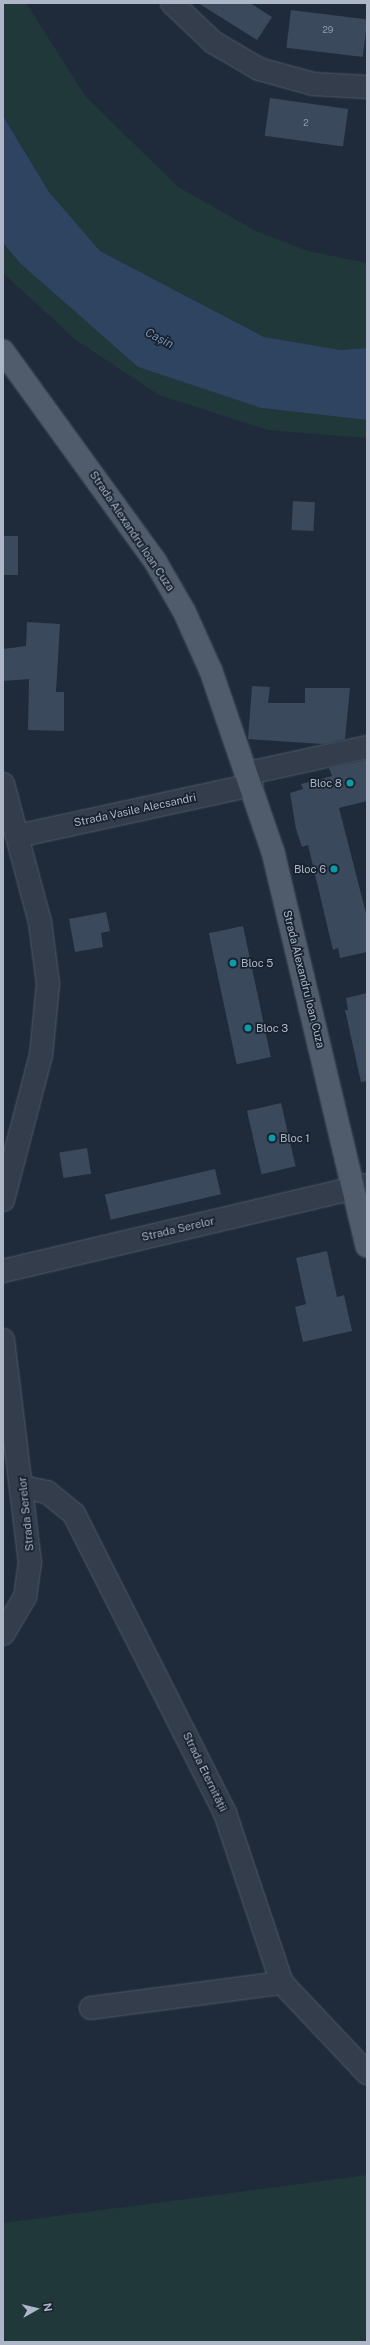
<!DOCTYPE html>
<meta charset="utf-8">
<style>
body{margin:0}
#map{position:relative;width:370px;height:2345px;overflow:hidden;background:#1f2b3a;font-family:"Public Sans",sans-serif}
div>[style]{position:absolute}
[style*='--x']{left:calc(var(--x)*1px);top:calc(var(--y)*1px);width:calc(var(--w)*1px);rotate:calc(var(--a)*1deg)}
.green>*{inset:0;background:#21383b}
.water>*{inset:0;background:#2f4461}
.building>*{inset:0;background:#3a495b;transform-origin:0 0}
.roads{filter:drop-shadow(0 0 1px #505a68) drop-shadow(0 0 1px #505a68)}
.minor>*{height:22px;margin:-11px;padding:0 11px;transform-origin:11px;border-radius:11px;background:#333d4b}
.major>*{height:22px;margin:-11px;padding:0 11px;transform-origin:11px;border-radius:11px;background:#505b6b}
.dots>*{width:11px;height:11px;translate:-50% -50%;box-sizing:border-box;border:2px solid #18222f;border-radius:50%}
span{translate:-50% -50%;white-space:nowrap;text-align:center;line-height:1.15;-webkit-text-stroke:3.5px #18222f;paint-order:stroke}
.number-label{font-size:9px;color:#909cac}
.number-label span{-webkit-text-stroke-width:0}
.street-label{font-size:11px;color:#adb7c7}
.poi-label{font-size:11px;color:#adb7c7}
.right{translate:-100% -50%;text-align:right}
.left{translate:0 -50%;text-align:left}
.water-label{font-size:12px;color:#738eb2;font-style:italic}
.frame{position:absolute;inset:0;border:4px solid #adb7c7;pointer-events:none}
.north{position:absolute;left:16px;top:2289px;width:40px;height:40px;-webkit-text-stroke:3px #18222f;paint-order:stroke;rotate:82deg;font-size:11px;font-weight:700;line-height:16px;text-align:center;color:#adb7c7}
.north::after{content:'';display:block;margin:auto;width:14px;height:18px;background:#adb7c7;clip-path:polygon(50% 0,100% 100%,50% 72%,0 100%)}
</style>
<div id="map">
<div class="green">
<div style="clip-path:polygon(3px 3px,26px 3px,86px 97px,178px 187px,256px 231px,308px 251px,367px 263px,367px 348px,341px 350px,264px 337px,100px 251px,49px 192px,3px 116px)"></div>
<div style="clip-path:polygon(3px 243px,21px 264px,138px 367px,261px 408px,367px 420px,367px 438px,268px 430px,159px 395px,76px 340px,3px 273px)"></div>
<div style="clip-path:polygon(367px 2175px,367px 2342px,3px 2342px,3px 2223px)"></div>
</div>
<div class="water">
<div style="clip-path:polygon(3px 116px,49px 192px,100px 251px,264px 337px,341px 350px,367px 348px,367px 420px,261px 408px,138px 367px,21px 264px,3px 243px)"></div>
</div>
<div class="building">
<div style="clip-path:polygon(198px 3px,250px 3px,272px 17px,257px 40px)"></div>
<div style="left:291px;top:10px;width:77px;height:38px;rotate:7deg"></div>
<div style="left:270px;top:98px;width:79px;height:38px;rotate:8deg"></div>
<div style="left:293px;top:501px;width:22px;height:29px;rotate:3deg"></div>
<div style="left:3px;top:536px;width:15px;height:39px"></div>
<div style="clip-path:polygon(27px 622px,60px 624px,56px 692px,64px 692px,64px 731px,28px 730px,29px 679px,3px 681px,3px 649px,26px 646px)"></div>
<div style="clip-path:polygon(252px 686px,270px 687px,268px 703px,305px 703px,305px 688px,350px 688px,345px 739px,323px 744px,248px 739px)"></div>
<div style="clip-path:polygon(367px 760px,367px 801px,339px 808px,367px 917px,367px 952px,340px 958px,338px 948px,333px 950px,308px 845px,302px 847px,296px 829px,290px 793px,303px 789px,301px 784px,332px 776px,329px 768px)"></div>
<div style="clip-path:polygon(106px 912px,110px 931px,101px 933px,103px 947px,75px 952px,69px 919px)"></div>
<div style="left:243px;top:926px;width:134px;height:35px;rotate:78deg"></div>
<div style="clip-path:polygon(367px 993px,367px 1081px,361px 1082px,345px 1010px,348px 1010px,346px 998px)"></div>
<div style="left:281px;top:1103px;width:65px;height:35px;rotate:77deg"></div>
<div style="left:87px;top:1148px;width:26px;height:28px;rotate:81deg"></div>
<div style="left:215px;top:1169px;width:26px;height:113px;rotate:77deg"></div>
<div style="clip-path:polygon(327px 1251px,337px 1297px,344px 1295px,352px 1331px,303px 1342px,295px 1307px,306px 1304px,296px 1258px)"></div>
</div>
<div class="roads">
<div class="minor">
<div style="--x:172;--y:3;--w:57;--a:43.6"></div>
<div style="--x:213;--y:42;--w:53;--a:30.4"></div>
<div style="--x:259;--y:69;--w:56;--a:15.5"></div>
<div style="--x:313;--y:84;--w:54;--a:3.2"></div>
<div style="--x:249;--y:773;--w:121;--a:-12.4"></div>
<div style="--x:3;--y:784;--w:143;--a:75"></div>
<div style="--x:40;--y:922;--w:63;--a:82.6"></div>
<div style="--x:48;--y:984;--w:71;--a:95.6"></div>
<div style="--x:41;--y:1055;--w:150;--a:104.7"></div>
<div style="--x:18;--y:836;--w:239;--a:-12.3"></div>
<div style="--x:3;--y:1271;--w:374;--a:-13.3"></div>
<div style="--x:3;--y:1340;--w:224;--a:83.1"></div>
<div style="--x:30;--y:1562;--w:35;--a:98"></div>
<div style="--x:25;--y:1597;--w:43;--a:120.7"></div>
<div style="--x:23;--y:1487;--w:25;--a:12"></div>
<div style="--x:47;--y:1492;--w:35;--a:39"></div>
<div style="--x:74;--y:1514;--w:335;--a:63.2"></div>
<div style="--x:225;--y:1813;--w:179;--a:71.5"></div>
<div style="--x:282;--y:1983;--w:124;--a:46.6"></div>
<div style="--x:91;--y:2008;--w:193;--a:-7.5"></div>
</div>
<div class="major">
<div style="--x:3;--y:351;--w:259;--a:54.1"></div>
<div style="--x:155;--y:561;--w:58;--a:59.9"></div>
<div style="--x:184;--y:611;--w:66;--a:65.8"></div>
<div style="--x:211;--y:671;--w:191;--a:71.1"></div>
<div style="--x:273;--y:852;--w:405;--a:76.6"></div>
</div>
</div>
<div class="dots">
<div style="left:350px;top:783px;background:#0f9aa8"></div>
<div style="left:334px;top:869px;background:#0f9aa8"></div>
<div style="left:233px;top:963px;background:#0f9aa8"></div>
<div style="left:248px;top:1028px;background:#0f9aa8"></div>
<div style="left:272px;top:1138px;background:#0f9aa8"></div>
</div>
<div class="number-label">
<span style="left:328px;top:30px">29</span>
<span style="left:306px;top:123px">2</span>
</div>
<div class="street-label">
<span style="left:132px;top:531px;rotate:56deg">Strada Alexandru Ioan Cuza</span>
<span style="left:135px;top:810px;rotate:-12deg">Strada Vasile Alecsandri</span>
<span style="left:304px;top:979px;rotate:76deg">Strada Alexandru Ioan Cuza</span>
<span style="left:178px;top:1229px;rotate:-13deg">Strada Serelor</span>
<span style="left:26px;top:1514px;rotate:-96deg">Strada Serelor</span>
<span style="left:205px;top:1772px;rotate:64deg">Strada Eternității</span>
</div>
<div class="poi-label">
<span class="right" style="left:342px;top:783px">Bloc 8</span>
<span class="right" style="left:326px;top:869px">Bloc 6</span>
<span class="left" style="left:241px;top:963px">Bloc 5</span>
<span class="left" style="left:256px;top:1028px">Bloc 3</span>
<span class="left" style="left:280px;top:1138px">Bloc 1</span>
</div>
<div class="water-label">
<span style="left:159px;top:339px;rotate:27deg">Cașin</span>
</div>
<div class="frame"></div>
<div class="north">N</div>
</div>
